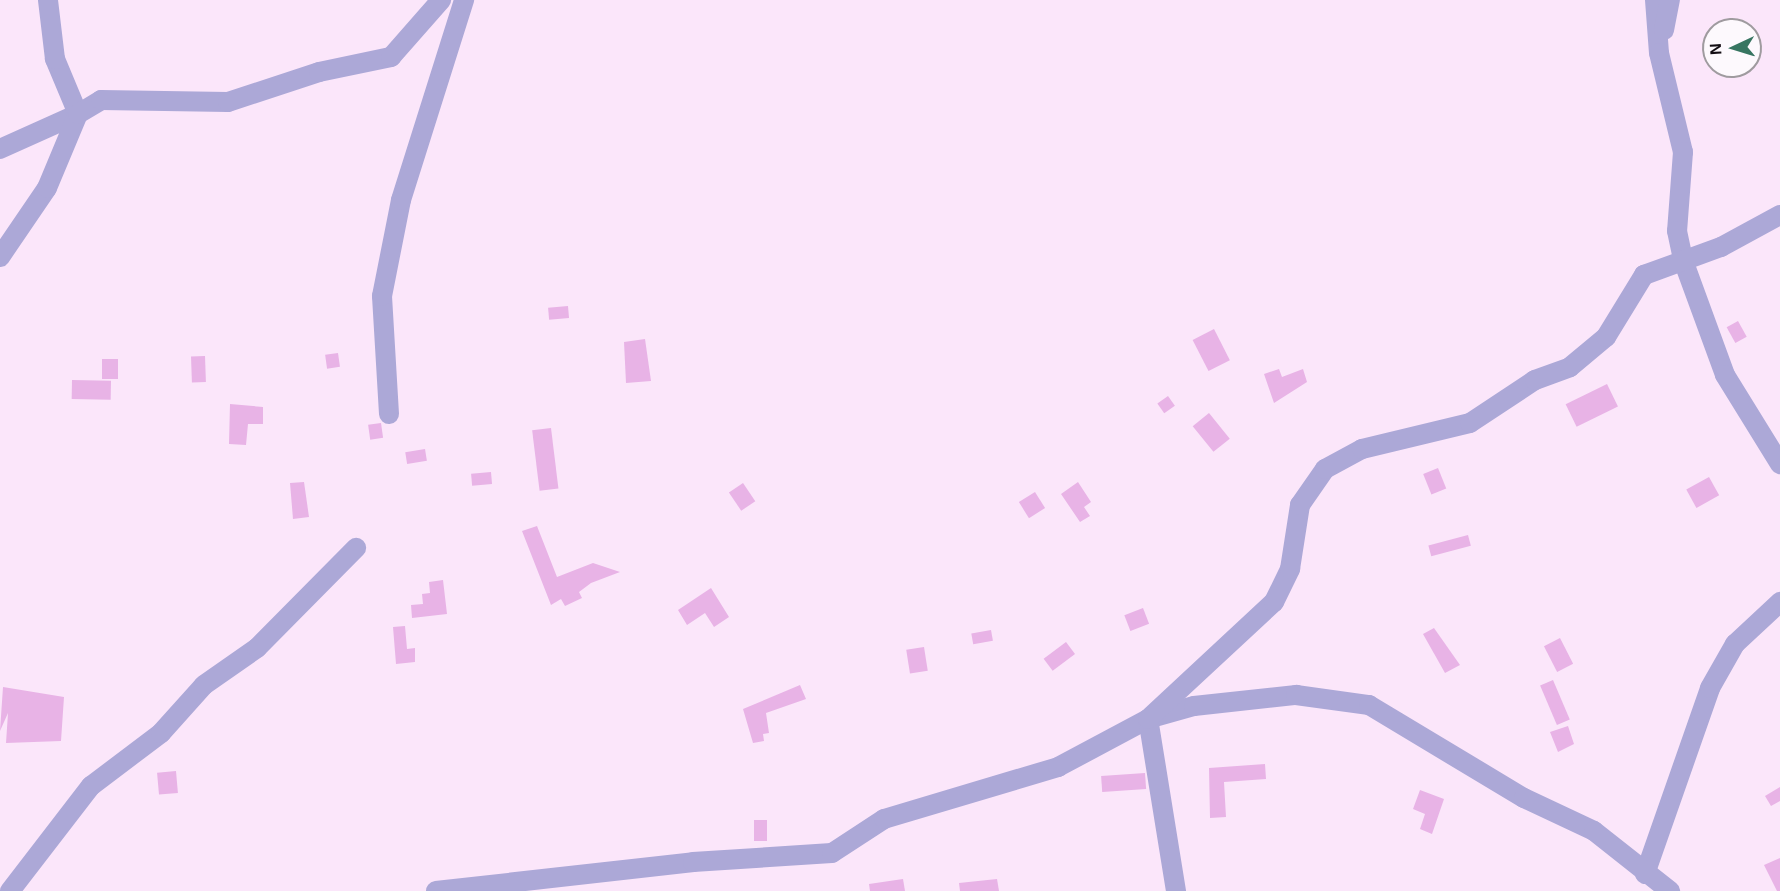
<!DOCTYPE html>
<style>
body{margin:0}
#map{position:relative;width:1780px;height:891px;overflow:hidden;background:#fbe6fa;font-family:Arial,sans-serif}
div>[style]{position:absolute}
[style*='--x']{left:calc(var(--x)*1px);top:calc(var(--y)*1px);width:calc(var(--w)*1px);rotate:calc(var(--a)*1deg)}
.building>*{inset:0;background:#e8b3e6;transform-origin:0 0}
.minor>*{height:20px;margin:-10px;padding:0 10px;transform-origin:10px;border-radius:10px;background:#aca8d7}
span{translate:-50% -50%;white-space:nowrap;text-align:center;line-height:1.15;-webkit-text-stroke:5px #fdf9fd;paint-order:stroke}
.north{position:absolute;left:1702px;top:18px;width:60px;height:60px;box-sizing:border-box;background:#fdf9fd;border:2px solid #9f9b9f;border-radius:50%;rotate:266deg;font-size:16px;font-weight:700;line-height:24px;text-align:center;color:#130d13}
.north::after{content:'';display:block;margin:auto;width:21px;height:27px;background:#377561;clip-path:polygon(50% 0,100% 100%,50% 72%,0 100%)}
</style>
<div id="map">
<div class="building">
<div style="left:568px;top:306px;width:12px;height:20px;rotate:85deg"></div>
<div style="left:1738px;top:321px;width:18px;height:13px;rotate:61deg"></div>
<div style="left:1214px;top:329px;width:35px;height:24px;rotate:63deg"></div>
<div style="clip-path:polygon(645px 339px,651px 381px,626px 383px,624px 342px)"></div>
<div style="left:338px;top:353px;width:14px;height:13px;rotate:82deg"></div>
<div style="left:205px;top:356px;width:26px;height:14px;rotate:88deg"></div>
<div style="left:102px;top:359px;width:16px;height:20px"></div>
<div style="clip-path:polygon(1279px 369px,1282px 377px,1303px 369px,1307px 382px,1274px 403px,1264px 374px)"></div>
<div style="left:72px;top:380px;width:39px;height:19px;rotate:1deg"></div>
<div style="left:1607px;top:384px;width:25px;height:46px;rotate:64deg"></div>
<div style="left:1168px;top:396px;width:12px;height:13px;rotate:55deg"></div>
<div style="clip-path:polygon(230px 404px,263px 407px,263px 424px,248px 424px,246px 445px,229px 444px)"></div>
<div style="left:1209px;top:413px;width:33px;height:21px;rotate:51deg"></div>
<div style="left:381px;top:423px;width:15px;height:13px;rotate:82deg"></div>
<div style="left:551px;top:428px;width:61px;height:19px;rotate:83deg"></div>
<div style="left:425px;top:449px;width:12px;height:20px;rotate:81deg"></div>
<div style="left:1438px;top:468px;width:22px;height:16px;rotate:68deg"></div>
<div style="left:491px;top:472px;width:12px;height:20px;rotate:85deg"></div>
<div style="left:1709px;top:477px;width:21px;height:26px;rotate:61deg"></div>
<div style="clip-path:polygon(304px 482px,309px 517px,293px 519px,290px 483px)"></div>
<div style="clip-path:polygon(1078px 482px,1091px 502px,1084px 507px,1090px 516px,1080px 522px,1061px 494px)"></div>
<div style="left:743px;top:483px;width:22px;height:17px;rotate:56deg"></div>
<div style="left:1035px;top:492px;width:19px;height:19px;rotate:58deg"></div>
<div style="clip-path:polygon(537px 526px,557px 577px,593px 563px,620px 572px,591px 583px,579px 592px,582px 598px,565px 606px,561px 599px,551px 605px,522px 531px)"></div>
<div style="left:1468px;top:535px;width:11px;height:41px;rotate:75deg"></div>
<div style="clip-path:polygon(443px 580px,447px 614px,412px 618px,411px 605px,423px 604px,422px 594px,430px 593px,429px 582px)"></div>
<div style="clip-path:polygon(711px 588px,729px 617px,714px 627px,705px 613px,687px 625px,678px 610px)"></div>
<div style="left:1143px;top:608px;width:17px;height:20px;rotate:69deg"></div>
<div style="clip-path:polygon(405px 626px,407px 649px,415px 648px,415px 662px,396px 664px,393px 627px)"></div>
<div style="clip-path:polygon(1434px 628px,1460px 665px,1445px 673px,1423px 634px)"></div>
<div style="left:991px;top:630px;width:11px;height:20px;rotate:80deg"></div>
<div style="left:1560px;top:638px;width:29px;height:18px;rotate:63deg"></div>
<div style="left:1066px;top:642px;width:15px;height:28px;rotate:53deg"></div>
<div style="left:924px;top:647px;width:24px;height:18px;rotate:81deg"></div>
<div style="left:1553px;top:680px;width:43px;height:14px;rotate:67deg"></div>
<div style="clip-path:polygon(800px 685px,806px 699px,766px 713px,769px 733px,763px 734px,764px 741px,753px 743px,743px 709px)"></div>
<div style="clip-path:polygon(3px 687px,64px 697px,61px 741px,6px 743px,8px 713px,0 731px)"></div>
<div style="clip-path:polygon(1568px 726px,1574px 744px,1558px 752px,1550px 732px)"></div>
<div style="clip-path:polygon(1265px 764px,1266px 779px,1224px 782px,1226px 817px,1210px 818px,1209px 768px)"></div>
<div style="left:176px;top:771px;width:22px;height:19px;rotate:85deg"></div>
<div style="left:1145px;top:773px;width:16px;height:44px;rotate:86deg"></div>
<div style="clip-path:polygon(1780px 787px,1780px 801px,1771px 806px,1765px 796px)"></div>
<div style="clip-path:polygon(1420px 790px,1444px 799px,1432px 834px,1420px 829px,1425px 814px,1413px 809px)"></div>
<div style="left:767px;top:820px;width:21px;height:13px;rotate:90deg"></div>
<div style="clip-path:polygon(1780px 858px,1780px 891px,1777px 891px,1764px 865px)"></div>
<div style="clip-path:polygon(903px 879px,905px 891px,870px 891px,869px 884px)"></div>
<div style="clip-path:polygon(997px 879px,999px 891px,960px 891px,959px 883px)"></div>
</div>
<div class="minor">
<div style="--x:1655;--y:0;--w:53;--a:85.7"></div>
<div style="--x:1659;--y:53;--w:102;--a:76.4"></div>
<div style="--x:1683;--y:152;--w:79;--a:94.3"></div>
<div style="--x:1677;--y:231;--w:30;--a:78"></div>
<div style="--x:1683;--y:260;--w:122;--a:69.9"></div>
<div style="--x:1725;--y:375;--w:105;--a:58.3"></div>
<div style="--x:1664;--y:30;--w:31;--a:-79"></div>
<div style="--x:0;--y:149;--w:85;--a:-24.2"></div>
<div style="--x:78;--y:114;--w:60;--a:-112.7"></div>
<div style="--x:55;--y:59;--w:59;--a:-96.8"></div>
<div style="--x:0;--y:257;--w:83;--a:-55.7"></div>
<div style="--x:47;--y:188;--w:80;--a:-67.3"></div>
<div style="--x:78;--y:114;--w:27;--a:-31"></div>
<div style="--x:101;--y:100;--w:127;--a:0.9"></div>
<div style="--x:228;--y:102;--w:96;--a:-18.2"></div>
<div style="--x:319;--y:72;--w:74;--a:-11.8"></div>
<div style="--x:391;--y:57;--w:76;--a:-48.7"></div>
<div style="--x:389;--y:414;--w:118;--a:-93.4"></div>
<div style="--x:382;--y:296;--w:98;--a:-78.8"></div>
<div style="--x:401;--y:200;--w:210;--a:-72.5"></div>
<div style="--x:1645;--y:874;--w:197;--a:-70.7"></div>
<div style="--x:1710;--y:688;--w:51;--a:-60.4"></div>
<div style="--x:1735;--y:644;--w:62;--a:-43"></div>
<div style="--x:10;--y:891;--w:133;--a:-52.4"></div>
<div style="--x:91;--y:786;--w:88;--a:-37.1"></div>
<div style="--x:161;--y:733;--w:64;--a:-48.1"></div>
<div style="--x:204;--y:685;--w:65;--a:-34.9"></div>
<div style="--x:257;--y:648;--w:141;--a:-45.3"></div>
<div style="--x:436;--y:891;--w:259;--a:-6.4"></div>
<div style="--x:693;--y:862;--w:139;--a:-3.7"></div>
<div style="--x:832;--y:853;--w:62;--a:-33.2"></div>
<div style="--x:884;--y:819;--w:182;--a:-16.6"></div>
<div style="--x:1058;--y:767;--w:102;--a:-28.1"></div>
<div style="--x:1148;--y:719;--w:48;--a:-15.8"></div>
<div style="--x:1194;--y:706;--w:103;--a:-6.2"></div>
<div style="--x:1296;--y:695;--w:74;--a:7.8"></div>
<div style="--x:1369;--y:705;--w:181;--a:31"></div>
<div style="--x:1524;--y:798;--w:77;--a:25.2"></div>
<div style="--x:1594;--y:831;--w:97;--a:38.3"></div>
<div style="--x:1176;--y:891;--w:174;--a:-99.2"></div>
<div style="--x:1148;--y:719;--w:172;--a:-42.9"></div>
<div style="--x:1274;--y:602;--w:37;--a:-64"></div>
<div style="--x:1290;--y:569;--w:65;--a:-81.1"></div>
<div style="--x:1300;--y:505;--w:44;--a:-55.2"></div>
<div style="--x:1325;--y:469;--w:42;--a:-28.4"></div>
<div style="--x:1362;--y:449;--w:111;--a:-13.5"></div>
<div style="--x:1470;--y:423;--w:78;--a:-33.5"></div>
<div style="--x:1535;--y:380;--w:37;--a:-20"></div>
<div style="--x:1570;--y:367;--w:47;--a:-39.8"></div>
<div style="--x:1606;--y:337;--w:73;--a:-58.5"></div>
<div style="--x:1644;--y:275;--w:82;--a:-20"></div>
<div style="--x:1721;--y:247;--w:67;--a:-28.5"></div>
</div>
<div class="north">N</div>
</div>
